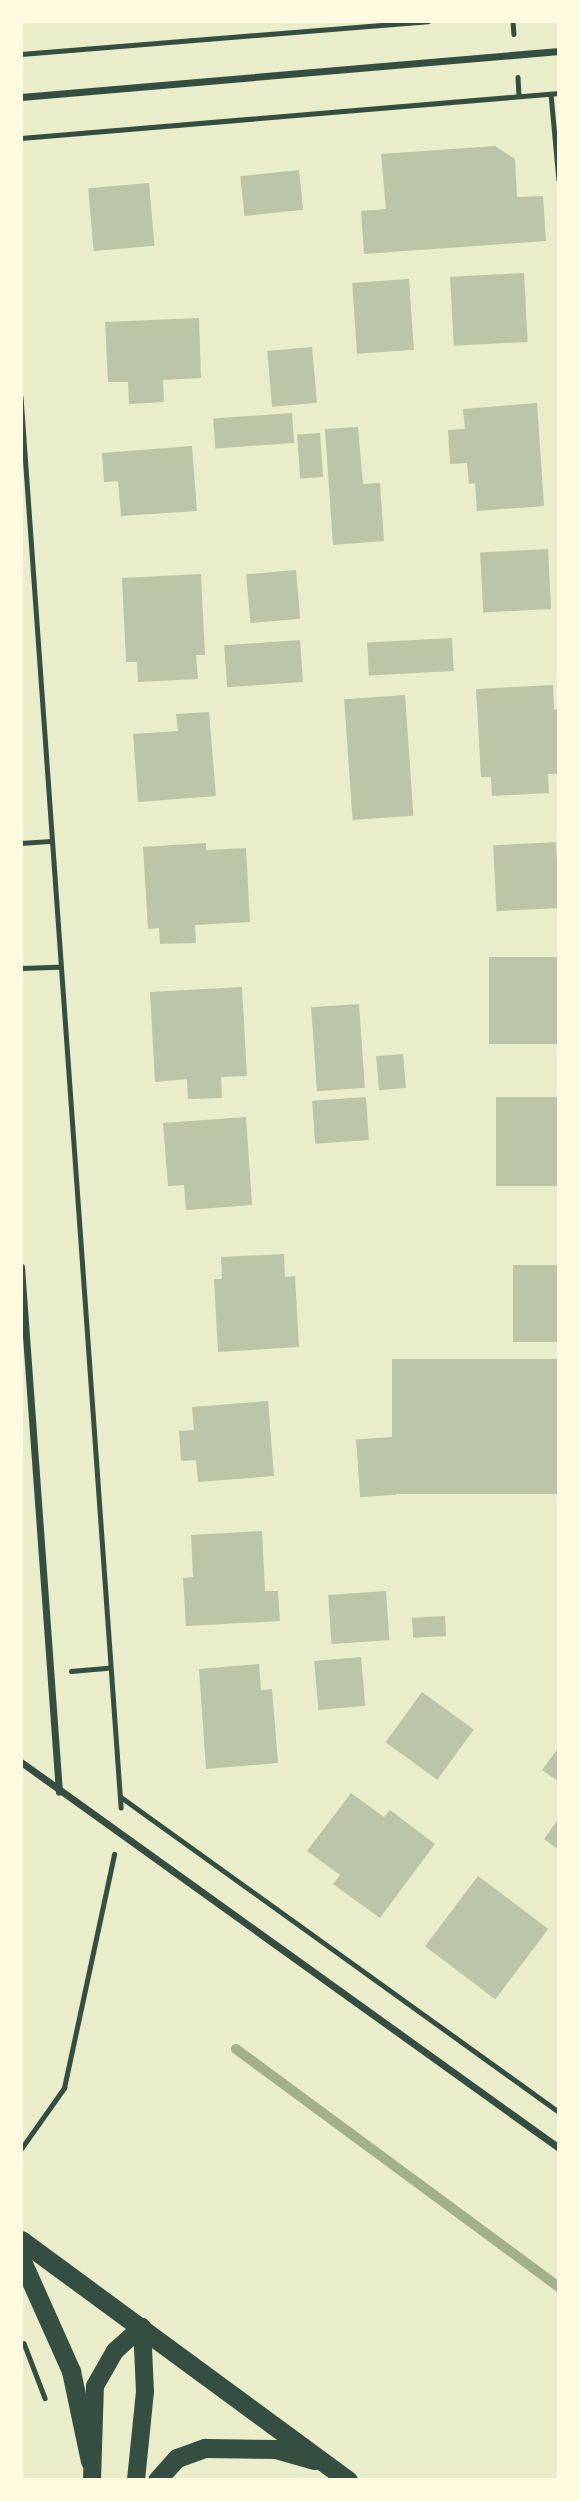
<!DOCTYPE html>
<style>
body{margin:0}
#map{position:relative;width:580px;height:2501px;overflow:hidden;background:#e9edc9;font-family:Literata,serif}
div>[style]{position:absolute}
[style*='--x']{left:calc(var(--x)*1px);top:calc(var(--y)*1px);width:calc(var(--w)*1px);rotate:calc(var(--a)*1deg)}
.stream>*{height:10px;margin:-5px;padding:0 5px;transform-origin:5px;border-radius:5px;background:#a3b18a}
.building>*{inset:0;background:#bcc5a7;transform-origin:0 0}
.path>*{height:4.5px;margin:-2.25px;padding:0 2.25px;transform-origin:2.25px;border-radius:2.25px;background:#344e41}
.minor>*{height:7px;margin:-3.5px;padding:0 3.5px;transform-origin:3.5px;border-radius:3.5px;background:#344e41}
.primary>*{height:18px;margin:-9px;padding:0 9px;transform-origin:9px;border-radius:9px;background:#344e41}
.trunk>*{height:19px;margin:-9.5px;padding:0 9.5px;transform-origin:9.5px;border-radius:9.5px;background:#344e41}
span{translate:-50% -50%;white-space:nowrap;text-align:center;line-height:1.15;-webkit-text-stroke:7px #fefae0;paint-order:stroke}
.frame{position:absolute;inset:0;border:23px solid #fefae0;pointer-events:none}
</style>
<div id="map">
<div class="stream">
<div style="--x:236;--y:2049;--w:401;--a:36.4"></div>
</div>
<div class="building">
<div style="clip-path:polygon(495px 146px,515px 159px,517px 197px,543px 196px,546px 241px,364px 254px,361px 211px,386px 209px,381px 154px)"></div>
<div style="left:299px;top:170px;width:40px;height:59px;rotate:84deg"></div>
<div style="left:149px;top:183px;width:63px;height:61px;rotate:85deg"></div>
<div style="left:524px;top:273px;width:69px;height:74px;rotate:87deg"></div>
<div style="left:409px;top:279px;width:71px;height:57px;rotate:86deg"></div>
<div style="clip-path:polygon(199px 318px,201px 378px,163px 380px,164px 402px,129px 404px,128px 382px,108px 382px,105px 322px)"></div>
<div style="left:312px;top:347px;width:56px;height:45px;rotate:85deg"></div>
<div style="clip-path:polygon(537px 403px,544px 506px,477px 511px,475px 483px,469px 484px,467px 463px,450px 464px,448px 430px,465px 429px,463px 409px)"></div>
<div style="left:292px;top:413px;width:30px;height:79px;rotate:86deg"></div>
<div style="clip-path:polygon(358px 427px,363px 484px,380px 483px,384px 541px,333px 545px,325px 429px)"></div>
<div style="left:320px;top:433px;width:44px;height:23px;rotate:86deg"></div>
<div style="clip-path:polygon(192px 446px,197px 511px,121px 516px,118px 481px,104px 482px,102px 453px)"></div>
<div style="left:548px;top:549px;width:60px;height:68px;rotate:87deg"></div>
<div style="left:296px;top:570px;width:49px;height:50px;rotate:85deg"></div>
<div style="clip-path:polygon(201px 574px,205px 655px,196px 655px,198px 679px,138px 682px,137px 662px,126px 662px,122px 578px)"></div>
<div style="left:452px;top:638px;width:33px;height:85px;rotate:87deg"></div>
<div style="left:300px;top:640px;width:42px;height:76px;rotate:86deg"></div>
<div style="clip-path:polygon(553px 685px,554px 710px,559px 709px,558px 774px,548px 774px,549px 793px,492px 796px,491px 777px,481px 777px,476px 689px)"></div>
<div style="left:405px;top:695px;width:121px;height:61px;rotate:86deg"></div>
<div style="clip-path:polygon(209px 712px,216px 796px,138px 802px,133px 734px,178px 731px,176px 714px)"></div>
<div style="left:556px;top:842px;width:66px;height:63px;rotate:87deg"></div>
<div style="clip-path:polygon(206px 843px,206px 850px,246px 848px,250px 922px,195px 925px,196px 943px,160px 944px,159px 928px,148px 929px,143px 847px)"></div>
<div style="left:559px;top:957px;width:87px;height:70px;rotate:90deg"></div>
<div style="clip-path:polygon(242px 987px,247px 1076px,221px 1077px,222px 1098px,188px 1099px,187px 1079px,155px 1082px,150px 992px)"></div>
<div style="left:359px;top:1004px;width:84px;height:48px;rotate:86deg"></div>
<div style="left:403px;top:1054px;width:34px;height:27px;rotate:85deg"></div>
<div style="left:366px;top:1097px;width:43px;height:54px;rotate:86deg"></div>
<div style="left:559px;top:1097px;width:89px;height:63px;rotate:90deg"></div>
<div style="clip-path:polygon(246px 1117px,252px 1205px,186px 1210px,184px 1185px,168px 1186px,163px 1123px)"></div>
<div style="clip-path:polygon(284px 1254px,285px 1277px,295px 1276px,299px 1347px,218px 1352px,214px 1279px,222px 1279px,221px 1257px)"></div>
<div style="left:559px;top:1265px;width:77px;height:46px;rotate:90deg"></div>
<div style="left:559px;top:1359px;width:135px;height:167px;rotate:90deg"></div>
<div style="clip-path:polygon(268px 1401px,274px 1476px,198px 1482px,196px 1460px,181px 1461px,179px 1431px,194px 1430px,192px 1407px)"></div>
<div style="left:392px;top:1437px;width:58px;height:36px;rotate:86deg"></div>
<div style="clip-path:polygon(262px 1531px,265px 1591px,278px 1591px,280px 1621px,186px 1626px,183px 1578px,193px 1577px,191px 1535px)"></div>
<div style="left:386px;top:1591px;width:49px;height:58px;rotate:86deg"></div>
<div style="left:445px;top:1616px;width:20px;height:33px;rotate:87deg"></div>
<div style="left:361px;top:1657px;width:49px;height:47px;rotate:85deg"></div>
<div style="clip-path:polygon(259px 1664px,261px 1690px,272px 1689px,278px 1763px,206px 1769px,199px 1669px)"></div>
<div style="left:422px;top:1692px;width:64px;height:62px;rotate:36deg"></div>
<div style="clip-path:polygon(559px 1747px,559px 1782px,542px 1770px)"></div>
<div style="clip-path:polygon(351px 1793px,384px 1817px,390px 1810px,435px 1844px,380px 1918px,333px 1884px,340px 1875px,307px 1851px)"></div>
<div style="clip-path:polygon(559px 1818px,559px 1850px,544px 1839px)"></div>
<div style="left:478px;top:1876px;width:88px;height:88px;rotate:37deg"></div>
</div>
<div class="path">
<div style="--x:513;--y:21;--w:13;--a:86"></div>
<div style="--x:21;--y:54;--w:408;--a:-4.6"></div>
<div style="--x:518;--y:77;--w:17;--a:87"></div>
<div style="--x:551;--y:94;--w:86;--a:84.7"></div>
<div style="--x:21;--y:138;--w:540;--a:-4.78"></div>
<div style="--x:21;--y:397;--w:1414;--a:85.94"></div>
<div style="--x:21;--y:843;--w:30;--a:-4"></div>
<div style="--x:21;--y:968;--w:37;--a:-2"></div>
<div style="--x:71;--y:1671;--w:37;--a:-5"></div>
<div style="--x:121;--y:1797;--w:540;--a:35.72"></div>
<div style="--x:21;--y:2149;--w:75;--a:-54.8"></div>
<div style="--x:64;--y:2088;--w:239;--a:-77.9"></div>
<div style="--x:24;--y:2343;--w:59;--a:69.1"></div>
</div>
<div class="minor">
<div style="--x:21;--y:97;--w:540;--a:-4.89"></div>
<div style="--x:21;--y:1267;--w:526;--a:85.86"></div>
<div style="--x:21;--y:1762;--w:662;--a:35.66"></div>
</div>
<div class="primary">
<div style="--x:92;--y:2480;--w:94;--a:-88.2"></div>
<div style="--x:95;--y:2386;--w:40;--a:-60.3"></div>
<div style="--x:115;--y:2351;--w:36;--a:-42"></div>
<div style="--x:136;--y:2480;--w:88;--a:-84.2"></div>
<div style="--x:145;--y:2392;--w:65;--a:-92.6"></div>
</div>
<div class="trunk">
<div style="--x:21;--y:2240;--w:406;--a:36.3"></div>
<div style="--x:21;--y:2259;--w:123;--a:65.9"></div>
<div style="--x:71;--y:2371;--w:92;--a:78.1"></div>
<div style="--x:157;--y:2480;--w:30;--a:-48"></div>
<div style="--x:177;--y:2458;--w:30;--a:-20"></div>
<div style="--x:205;--y:2448;--w:71;--a:0.8"></div>
<div style="--x:276;--y:2449;--w:40;--a:16"></div>
</div>
<div class="frame"></div>
</div>
